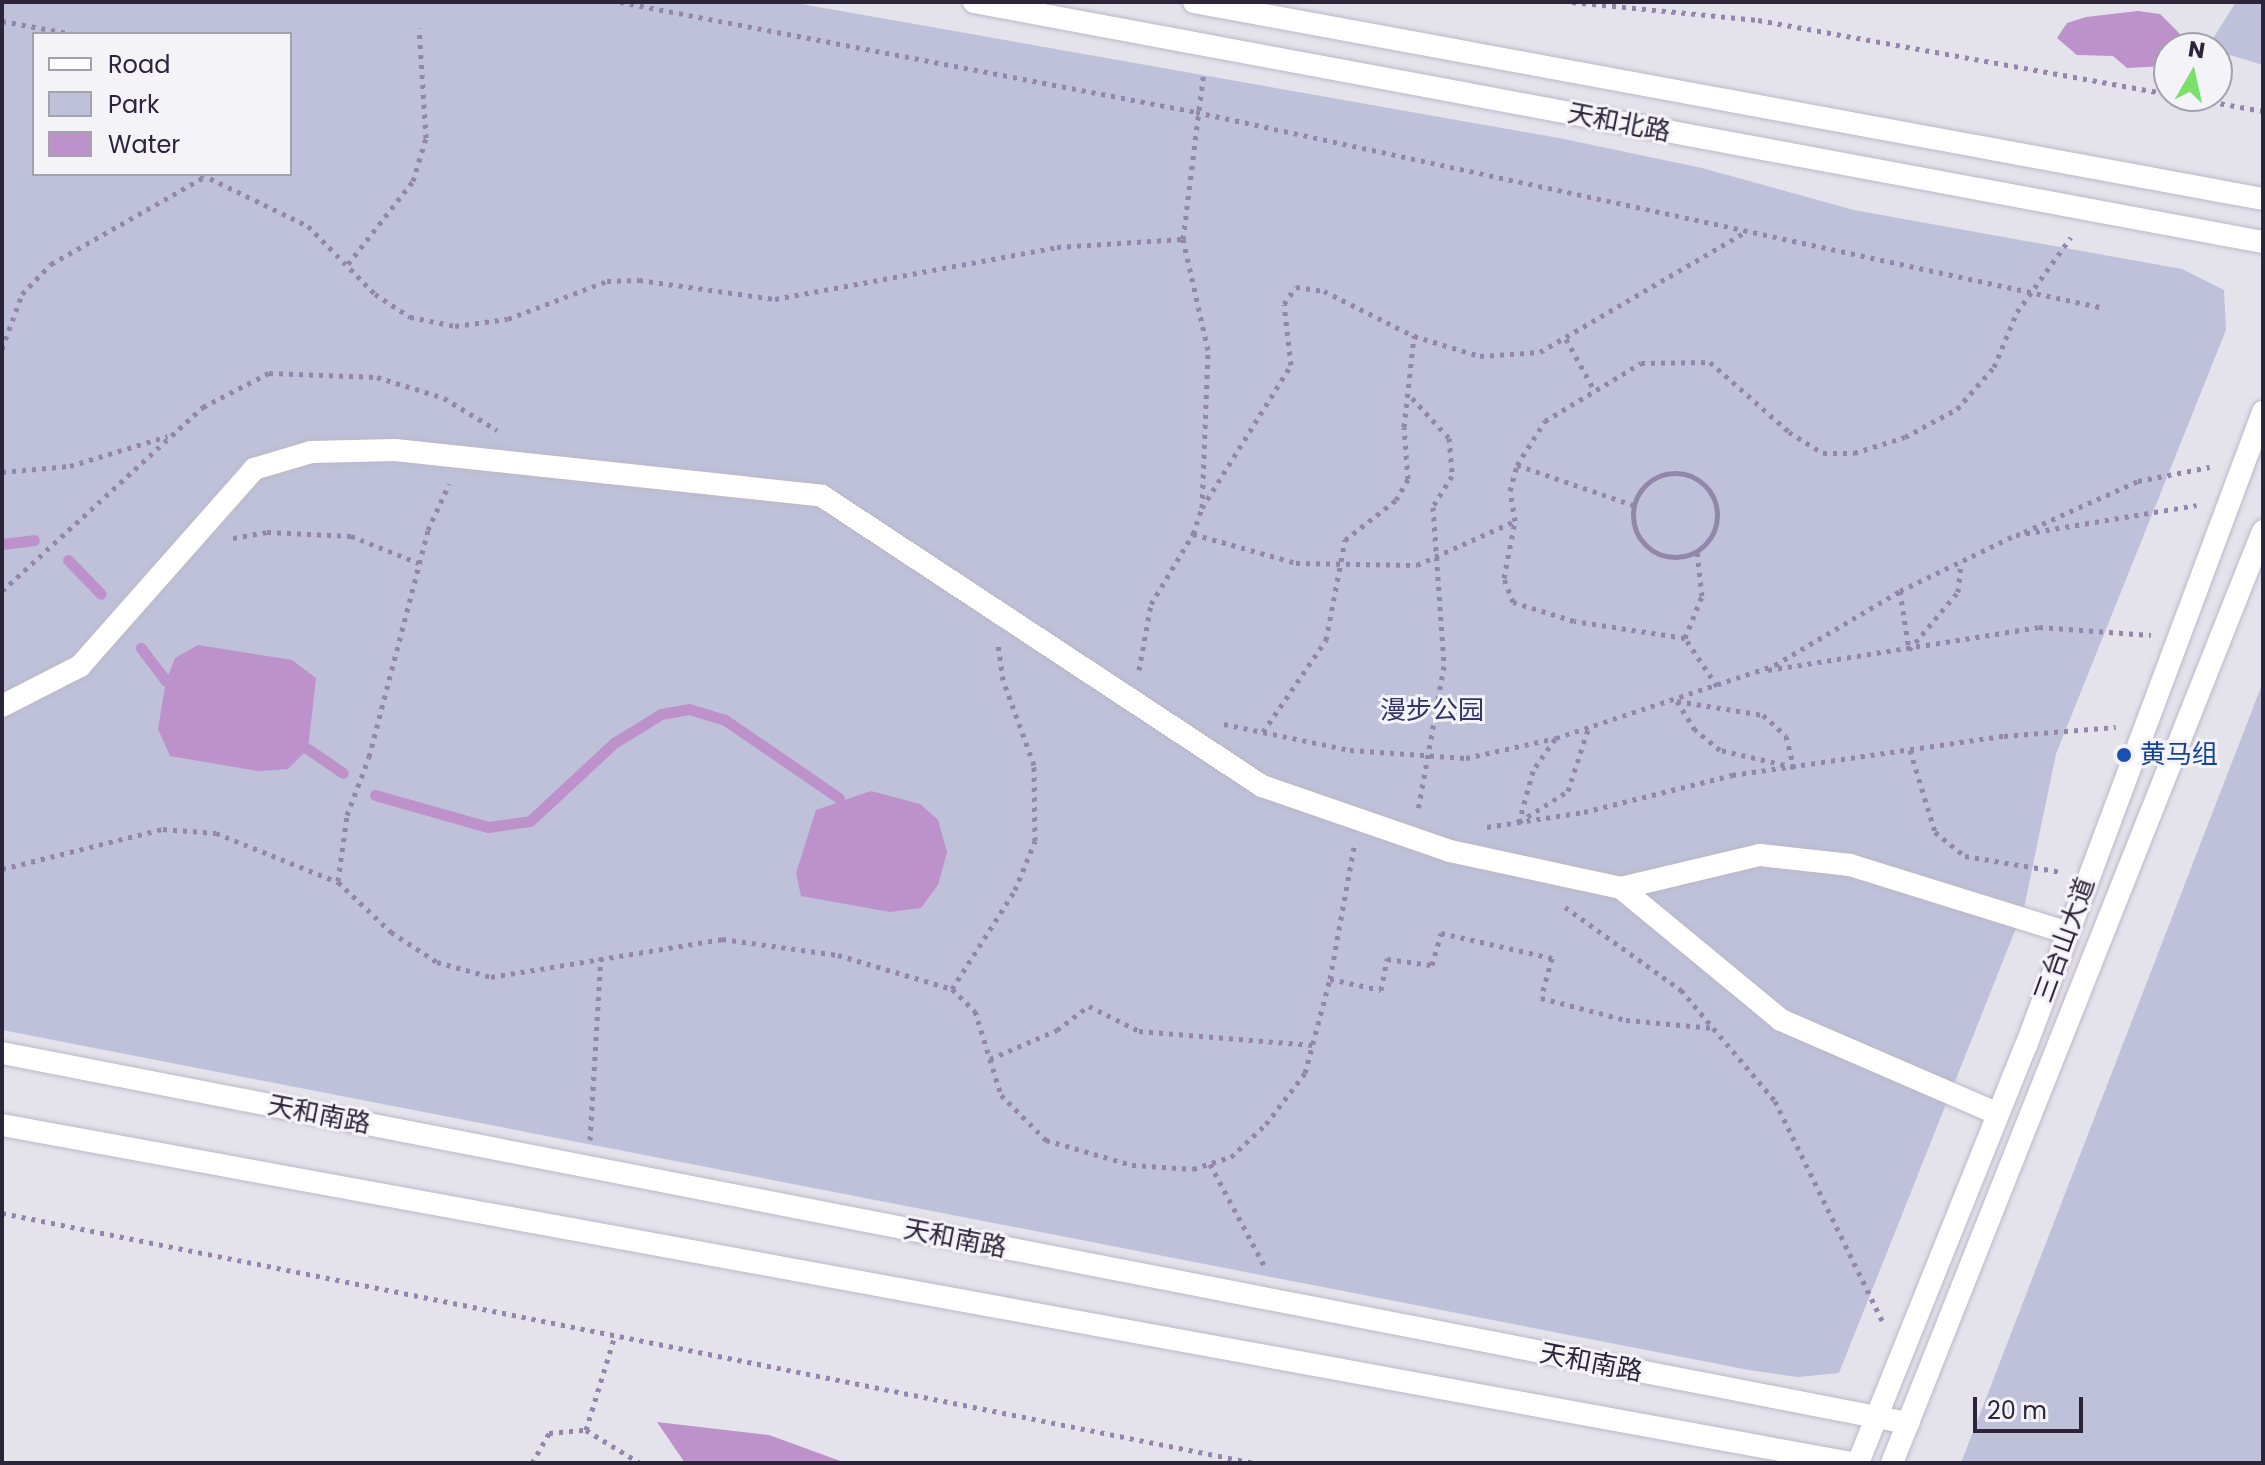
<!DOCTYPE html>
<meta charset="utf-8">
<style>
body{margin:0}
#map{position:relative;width:2265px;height:1465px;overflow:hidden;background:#e4e3eb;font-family:Poppins,"Noto Sans SC",sans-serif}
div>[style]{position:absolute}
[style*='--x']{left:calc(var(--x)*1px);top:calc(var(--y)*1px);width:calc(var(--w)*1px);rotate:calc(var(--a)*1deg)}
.green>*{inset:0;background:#bec1d9}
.water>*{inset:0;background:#bd91c9}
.stream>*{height:11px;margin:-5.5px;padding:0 5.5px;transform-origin:5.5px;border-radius:5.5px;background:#bd91c9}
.path>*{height:5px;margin-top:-2.5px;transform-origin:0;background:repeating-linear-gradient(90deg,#9287aa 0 4px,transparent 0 10px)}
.path>.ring{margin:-2.5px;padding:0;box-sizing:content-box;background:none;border:5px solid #9287aa;border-radius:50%}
.roads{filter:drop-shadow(0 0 2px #bcb7c9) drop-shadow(0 0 2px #bcb7c9)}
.pedestrian>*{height:22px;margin:-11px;padding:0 11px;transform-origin:11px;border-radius:11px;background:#fff}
.tertiary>*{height:22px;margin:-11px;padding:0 11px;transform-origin:11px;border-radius:11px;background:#fff}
.secondary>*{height:22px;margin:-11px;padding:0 11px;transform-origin:11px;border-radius:11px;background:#fff}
.dots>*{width:22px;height:22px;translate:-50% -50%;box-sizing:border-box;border:4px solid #f3f3f8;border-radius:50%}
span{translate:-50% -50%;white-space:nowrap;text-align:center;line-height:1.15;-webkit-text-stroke:6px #f3f3f8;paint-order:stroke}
.street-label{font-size:26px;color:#2c253a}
.park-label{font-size:26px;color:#34346b}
.transit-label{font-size:26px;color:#164399}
.left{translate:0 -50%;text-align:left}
.frame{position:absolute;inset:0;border:4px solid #2c253a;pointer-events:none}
.legend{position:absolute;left:32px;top:32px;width:260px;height:144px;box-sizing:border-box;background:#f3f3f8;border:2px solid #a3a1ac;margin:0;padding:10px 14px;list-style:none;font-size:24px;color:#2c253a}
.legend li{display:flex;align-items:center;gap:16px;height:40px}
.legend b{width:40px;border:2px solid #a3a1ac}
.north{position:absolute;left:2153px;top:32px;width:80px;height:80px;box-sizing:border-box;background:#f3f3f8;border:2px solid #a3a1ac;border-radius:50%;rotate:9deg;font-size:22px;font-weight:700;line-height:32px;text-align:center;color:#2c253a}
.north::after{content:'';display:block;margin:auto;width:28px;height:36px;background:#7ae06b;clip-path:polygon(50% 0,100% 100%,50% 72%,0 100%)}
.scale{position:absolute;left:1973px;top:1397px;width:110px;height:36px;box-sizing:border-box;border:4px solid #2c253a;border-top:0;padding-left:10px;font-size:24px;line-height:28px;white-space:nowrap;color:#2c253a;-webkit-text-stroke:6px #f3f3f8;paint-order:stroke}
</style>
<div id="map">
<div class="green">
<div style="clip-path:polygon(evenodd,2px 2px,790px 2px,1559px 138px,1702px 168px,1854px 210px,2182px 269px,2224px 290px,2226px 330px,2056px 754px,2024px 908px,1839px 1373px,1798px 1377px,1749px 1370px,2px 1030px,2px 2px,34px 34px,290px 34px,290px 174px,34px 174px,34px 34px)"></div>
<div style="clip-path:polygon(2236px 2px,2263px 2px,2263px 65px,2207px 48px)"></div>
<div style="clip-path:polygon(2263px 682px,2263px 1463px,1961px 1463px,2056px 1217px)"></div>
</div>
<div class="water">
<div style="clip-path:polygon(2138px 11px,2160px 14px,2184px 38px,2181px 48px,2169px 48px,2166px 66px,2127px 68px,2113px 56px,2077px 55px,2057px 38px,2067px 23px,2086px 17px)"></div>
<div style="clip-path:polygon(198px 645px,292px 660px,316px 678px,308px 749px,288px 769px,258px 771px,170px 756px,158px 729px,166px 681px,175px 658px)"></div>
<div style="clip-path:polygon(871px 791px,920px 804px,938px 820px,947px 852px,938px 885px,921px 908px,890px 912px,801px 896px,796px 873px,816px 810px)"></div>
<div style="clip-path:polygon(657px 1422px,769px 1435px,846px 1463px,685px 1463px)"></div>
</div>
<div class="stream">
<div style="--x:2;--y:544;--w:32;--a:-7"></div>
<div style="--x:68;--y:560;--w:47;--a:45.9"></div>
<div style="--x:141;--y:648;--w:41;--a:52.9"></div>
<div style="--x:308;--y:749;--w:42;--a:34.4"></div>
<div style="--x:375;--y:795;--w:117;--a:15.8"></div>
<div style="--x:488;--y:827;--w:42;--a:-8.1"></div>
<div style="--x:530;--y:821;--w:115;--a:-42.9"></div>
<div style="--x:614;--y:743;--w:55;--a:-31.7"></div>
<div style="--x:661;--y:714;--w:28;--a:-10"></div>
<div style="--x:689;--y:709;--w:38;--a:17"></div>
<div style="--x:725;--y:720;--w:138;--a:34.4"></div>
</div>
<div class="path">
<div style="--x:620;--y:2;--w:586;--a:10.81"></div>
<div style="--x:1196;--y:112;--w:929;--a:12.18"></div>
<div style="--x:1572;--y:2;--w:187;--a:5.5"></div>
<div style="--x:1758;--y:20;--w:513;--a:10.21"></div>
<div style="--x:2;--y:21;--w:72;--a:10.4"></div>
<div style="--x:201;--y:174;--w:119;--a:25.9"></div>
<div style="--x:308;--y:226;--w:95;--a:45.4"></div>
<div style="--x:375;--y:294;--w:42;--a:33.3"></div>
<div style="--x:410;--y:317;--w:46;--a:11.3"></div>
<div style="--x:455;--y:326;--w:53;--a:-7.5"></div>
<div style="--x:508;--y:319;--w:106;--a:-21"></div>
<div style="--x:607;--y:281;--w:32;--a:-2"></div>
<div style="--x:639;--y:280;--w:137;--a:8"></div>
<div style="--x:775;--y:299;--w:287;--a:-10.4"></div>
<div style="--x:1057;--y:247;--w:126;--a:-3.6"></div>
<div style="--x:348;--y:264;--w:105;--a:-51.9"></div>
<div style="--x:413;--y:181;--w:45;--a:-73.2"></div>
<div style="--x:426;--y:138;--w:110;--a:-93.6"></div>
<div style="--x:1566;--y:339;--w:56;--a:61.1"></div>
<div style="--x:2;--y:349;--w:59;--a:-70"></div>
<div style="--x:22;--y:294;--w:42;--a:-46"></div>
<div style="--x:51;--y:264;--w:176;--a:-29.6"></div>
<div style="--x:1412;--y:398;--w:54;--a:47.2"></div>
<div style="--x:1449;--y:438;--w:38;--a:85"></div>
<div style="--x:1452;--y:476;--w:36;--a:122"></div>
<div style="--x:1433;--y:507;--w:159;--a:86"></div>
<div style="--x:1444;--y:666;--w:146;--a:100.2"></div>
<div style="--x:1517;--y:465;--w:123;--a:19"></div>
<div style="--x:2;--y:472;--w:68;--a:-5"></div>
<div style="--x:70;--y:466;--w:102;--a:-17"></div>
<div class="ring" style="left:1633px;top:473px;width:79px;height:79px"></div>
<div style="--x:1202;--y:508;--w:168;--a:-58.1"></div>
<div style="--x:1291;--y:365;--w:61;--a:-96.5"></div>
<div style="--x:1284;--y:304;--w:21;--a:-55"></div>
<div style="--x:1296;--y:287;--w:28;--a:8"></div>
<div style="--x:1324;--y:291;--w:101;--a:26.6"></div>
<div style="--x:1414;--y:336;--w:69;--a:16.9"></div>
<div style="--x:1480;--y:356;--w:60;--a:-3.8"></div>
<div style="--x:1540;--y:352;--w:238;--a:-30.3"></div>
<div style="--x:2024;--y:532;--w:125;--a:-24.1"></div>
<div style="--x:2138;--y:481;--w:73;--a:-11"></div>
<div style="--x:1193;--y:534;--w:107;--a:15.7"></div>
<div style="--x:1296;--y:563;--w:121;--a:0.9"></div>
<div style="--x:1417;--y:565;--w:107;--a:-24.2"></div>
<div style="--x:233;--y:538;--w:35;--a:-10"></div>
<div style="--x:267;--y:532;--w:84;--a:2.7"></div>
<div style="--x:351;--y:536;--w:73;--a:21.7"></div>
<div style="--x:2;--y:591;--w:273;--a:-42.5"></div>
<div style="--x:203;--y:407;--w:74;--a:-27.3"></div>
<div style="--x:269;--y:373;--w:108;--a:2.1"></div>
<div style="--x:377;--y:377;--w:70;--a:17.4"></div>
<div style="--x:444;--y:398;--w:62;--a:31.1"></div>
<div style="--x:1900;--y:591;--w:60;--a:81.3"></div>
<div style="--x:1909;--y:650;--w:76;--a:-49.8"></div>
<div style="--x:1958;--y:592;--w:30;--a:-84"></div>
<div style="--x:1685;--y:638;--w:45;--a:-68"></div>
<div style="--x:1702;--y:596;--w:44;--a:-96.5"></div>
<div style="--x:1139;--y:670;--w:67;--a:-79.7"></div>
<div style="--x:1151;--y:604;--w:82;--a:-59"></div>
<div style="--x:1193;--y:534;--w:28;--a:-71"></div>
<div style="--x:1202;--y:508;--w:158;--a:-87.8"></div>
<div style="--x:1208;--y:350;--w:114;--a:-102.7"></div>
<div style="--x:1183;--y:239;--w:169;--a:-82.9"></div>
<div style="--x:1768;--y:670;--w:274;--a:-9"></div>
<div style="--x:2039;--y:627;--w:112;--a:4.1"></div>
<div style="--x:1717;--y:686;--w:58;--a:-123.7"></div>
<div style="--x:1685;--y:638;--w:112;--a:-171.3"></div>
<div style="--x:1574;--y:621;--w:64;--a:-162.7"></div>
<div style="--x:1513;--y:602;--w:26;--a:-111"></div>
<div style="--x:1504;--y:578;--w:58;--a:-79.1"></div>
<div style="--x:1515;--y:521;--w:30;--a:-99"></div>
<div style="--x:1510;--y:491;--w:27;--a:-75"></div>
<div style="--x:1517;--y:465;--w:52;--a:-57.5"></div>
<div style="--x:1545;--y:421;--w:112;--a:-31.1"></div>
<div style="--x:1641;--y:363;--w:69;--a:-0.8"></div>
<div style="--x:1710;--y:362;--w:106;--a:41.5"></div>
<div style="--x:1789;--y:432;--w:40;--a:32"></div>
<div style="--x:1823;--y:453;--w:31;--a:0"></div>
<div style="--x:1854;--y:453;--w:53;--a:-17.4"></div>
<div style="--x:1905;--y:437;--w:59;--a:-28.3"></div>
<div style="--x:1957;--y:409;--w:56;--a:-48.6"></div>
<div style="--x:1994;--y:367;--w:60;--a:-67.3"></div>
<div style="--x:2017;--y:312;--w:92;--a:-54.2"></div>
<div style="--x:1677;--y:701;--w:87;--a:9.2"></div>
<div style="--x:1763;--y:715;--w:31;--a:42"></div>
<div style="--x:1786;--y:736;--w:32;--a:76"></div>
<div style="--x:1794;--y:767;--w:76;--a:-167.1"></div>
<div style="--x:1720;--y:750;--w:32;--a:-141"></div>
<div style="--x:1695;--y:730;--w:34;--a:-122"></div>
<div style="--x:1224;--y:724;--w:129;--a:11.7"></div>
<div style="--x:1350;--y:750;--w:116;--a:3.9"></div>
<div style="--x:1466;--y:758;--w:92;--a:-12.5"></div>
<div style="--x:1556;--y:738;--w:231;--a:-18.4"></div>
<div style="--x:1775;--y:665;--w:145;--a:-30.6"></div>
<div style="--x:1900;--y:591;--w:129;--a:-25.8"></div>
<div style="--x:2016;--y:535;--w:183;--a:-9.4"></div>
<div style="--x:1263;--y:732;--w:112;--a:-55.6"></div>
<div style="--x:1326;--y:640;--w:102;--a:-79.2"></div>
<div style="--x:1345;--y:540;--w:65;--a:-38.1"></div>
<div style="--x:1396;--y:500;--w:24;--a:-60"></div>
<div style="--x:1408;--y:479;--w:52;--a:-94.4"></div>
<div style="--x:1404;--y:427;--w:92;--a:-83.7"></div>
<div style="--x:1555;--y:739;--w:39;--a:125"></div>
<div style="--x:1533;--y:771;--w:53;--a:105.4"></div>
<div style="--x:1519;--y:822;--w:58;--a:-32.3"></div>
<div style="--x:1568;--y:791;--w:65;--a:-72.1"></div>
<div style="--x:1910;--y:750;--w:86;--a:73"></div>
<div style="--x:1935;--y:832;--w:38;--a:39"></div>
<div style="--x:1965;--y:856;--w:98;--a:9.4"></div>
<div style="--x:1487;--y:827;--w:98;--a:-8.8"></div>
<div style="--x:1584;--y:812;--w:153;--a:-14"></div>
<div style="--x:1732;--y:775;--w:275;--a:-8.2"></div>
<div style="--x:2004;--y:736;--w:112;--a:-4.6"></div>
<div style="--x:2;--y:869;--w:166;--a:-14"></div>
<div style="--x:163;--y:829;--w:53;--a:4.3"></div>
<div style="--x:216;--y:833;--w:131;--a:21.9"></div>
<div style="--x:338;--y:882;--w:73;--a:43.3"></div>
<div style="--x:391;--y:932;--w:55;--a:33.1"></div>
<div style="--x:437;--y:962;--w:56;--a:15.5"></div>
<div style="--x:491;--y:977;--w:234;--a:-9.3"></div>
<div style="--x:722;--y:939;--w:117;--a:7.9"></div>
<div style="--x:838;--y:955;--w:119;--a:16.6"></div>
<div style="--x:952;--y:989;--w:32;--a:44"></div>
<div style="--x:975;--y:1011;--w:88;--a:72.8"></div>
<div style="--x:1001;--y:1095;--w:64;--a:45"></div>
<div style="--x:1046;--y:1140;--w:90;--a:16.2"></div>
<div style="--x:1132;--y:1165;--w:61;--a:3.8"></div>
<div style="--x:1193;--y:1169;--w:40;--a:-18"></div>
<div style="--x:1231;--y:1157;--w:48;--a:-43.3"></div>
<div style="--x:1266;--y:1124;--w:64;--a:-52.6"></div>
<div style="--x:1305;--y:1073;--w:97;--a:-75.1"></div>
<div style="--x:1330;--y:979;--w:134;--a:-79.7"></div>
<div style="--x:338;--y:881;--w:67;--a:-82.2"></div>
<div style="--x:347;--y:815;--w:62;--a:-69.2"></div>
<div style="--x:369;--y:757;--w:235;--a:-75.4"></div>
<div style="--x:428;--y:530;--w:51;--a:-65.5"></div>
<div style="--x:1565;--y:907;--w:143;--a:35.6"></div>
<div style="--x:1681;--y:990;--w:145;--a:49.7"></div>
<div style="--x:1775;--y:1101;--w:246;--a:64"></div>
<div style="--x:1330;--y:979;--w:52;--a:12.2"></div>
<div style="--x:1381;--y:990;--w:32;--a:-79"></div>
<div style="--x:1387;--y:959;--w:45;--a:7.6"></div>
<div style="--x:1432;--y:965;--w:33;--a:-74"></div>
<div style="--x:1441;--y:933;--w:114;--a:12.7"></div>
<div style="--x:1552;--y:958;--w:41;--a:105.4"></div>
<div style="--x:1541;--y:998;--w:88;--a:14.5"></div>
<div style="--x:1626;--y:1020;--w:88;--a:5.2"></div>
<div style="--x:952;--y:989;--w:117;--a:-57.5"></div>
<div style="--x:1015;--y:890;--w:53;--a:-67.8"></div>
<div style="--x:1035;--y:841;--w:76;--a:-90.8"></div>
<div style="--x:1034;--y:765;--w:90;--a:-110"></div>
<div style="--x:1003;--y:680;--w:36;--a:-98"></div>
<div style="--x:990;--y:1059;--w:73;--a:-23.4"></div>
<div style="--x:1057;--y:1030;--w:40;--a:-37"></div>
<div style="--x:1089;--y:1006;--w:56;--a:26.6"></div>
<div style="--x:1139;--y:1031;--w:175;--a:4.6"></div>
<div style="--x:590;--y:1140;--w:183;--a:-86.6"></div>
<div style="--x:1210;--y:1164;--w:119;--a:61.9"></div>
<div style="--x:2;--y:1213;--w:1277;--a:11.29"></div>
<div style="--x:586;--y:1430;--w:99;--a:-73"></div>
<div style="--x:532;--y:1463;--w:34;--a:-60"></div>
<div style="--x:549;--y:1433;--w:37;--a:-5"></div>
<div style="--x:586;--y:1430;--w:63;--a:31.4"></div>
</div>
<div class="roads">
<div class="pedestrian">
<div style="--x:2;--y:706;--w:88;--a:-27.1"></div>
<div style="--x:80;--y:666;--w:263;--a:-48.5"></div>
<div style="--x:254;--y:469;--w:59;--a:-16.6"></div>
<div style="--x:311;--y:452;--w:84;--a:-1.4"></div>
<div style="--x:395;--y:450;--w:429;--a:6.1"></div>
<div style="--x:822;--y:496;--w:527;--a:33.39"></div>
<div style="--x:1262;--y:786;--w:199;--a:19.1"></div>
<div style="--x:1450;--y:851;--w:175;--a:12.2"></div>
<div style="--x:1621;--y:888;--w:143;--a:-13.4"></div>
<div style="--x:1760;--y:855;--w:91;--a:6.3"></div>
<div style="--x:1850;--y:865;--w:228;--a:17.3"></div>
<div style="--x:1621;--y:888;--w:207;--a:39.5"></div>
<div style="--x:1781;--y:1020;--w:236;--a:23.4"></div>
</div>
<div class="tertiary">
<div style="--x:974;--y:2;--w:1311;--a:10.55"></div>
<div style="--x:1194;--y:2;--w:1087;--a:10.44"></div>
<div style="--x:2;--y:1053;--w:1942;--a:10.99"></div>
<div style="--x:2;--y:1125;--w:1880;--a:10.36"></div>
</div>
<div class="secondary">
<div style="--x:1858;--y:1463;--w:450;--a:-68.1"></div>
<div style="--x:2026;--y:1046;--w:677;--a:-69.5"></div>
<div style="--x:1892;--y:1463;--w:1003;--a:-68.29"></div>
</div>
</div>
<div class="dots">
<div style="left:2124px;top:755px;background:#1a4fb4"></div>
</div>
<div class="street-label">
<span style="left:1619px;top:123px;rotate:11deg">天和北路</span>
<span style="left:2065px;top:940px;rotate:-70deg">三台山大道</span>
<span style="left:319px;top:1115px;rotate:11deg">天和南路</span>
<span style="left:955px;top:1239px;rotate:11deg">天和南路</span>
<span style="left:1591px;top:1363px;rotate:11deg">天和南路</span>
</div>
<div class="park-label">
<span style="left:1432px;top:711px">漫步公园</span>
</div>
<div class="transit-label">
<span class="left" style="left:2140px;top:755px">黄马组</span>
</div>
<div class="frame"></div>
<ul class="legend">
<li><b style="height:10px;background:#fff"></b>Road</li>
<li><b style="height:22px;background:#bec1d9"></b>Park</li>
<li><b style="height:22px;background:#bd91c9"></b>Water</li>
</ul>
<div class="north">N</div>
<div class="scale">20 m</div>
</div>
